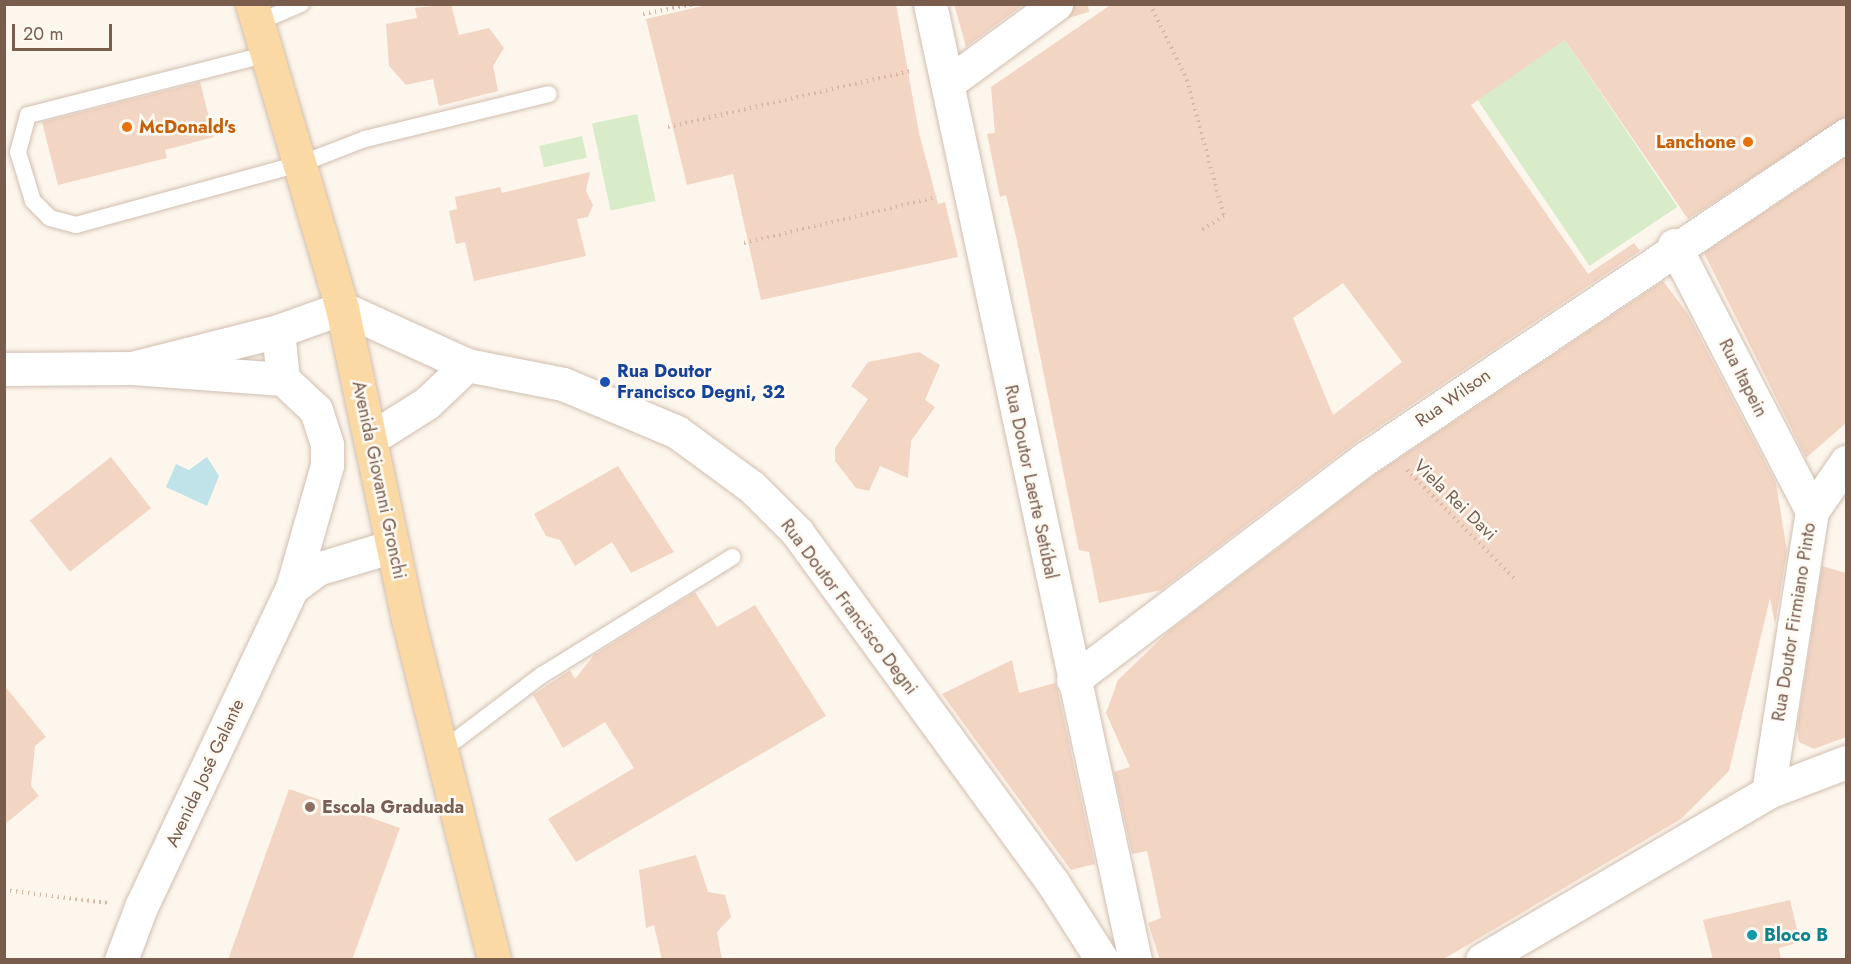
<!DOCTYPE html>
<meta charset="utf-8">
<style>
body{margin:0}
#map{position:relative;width:1851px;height:964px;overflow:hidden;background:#fdf6ec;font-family:Jost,sans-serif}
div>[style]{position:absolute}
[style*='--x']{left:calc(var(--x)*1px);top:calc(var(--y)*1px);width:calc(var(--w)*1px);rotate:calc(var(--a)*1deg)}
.green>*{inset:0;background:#d8ecc9;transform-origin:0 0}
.water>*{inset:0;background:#bfe3e8}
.building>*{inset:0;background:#f3d5c3;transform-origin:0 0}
.path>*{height:4px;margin-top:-2px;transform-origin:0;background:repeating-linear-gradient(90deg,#d9b8a5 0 1.5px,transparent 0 6px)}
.roads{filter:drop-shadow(0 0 2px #d1beb0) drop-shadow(0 0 2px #d1beb0)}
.service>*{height:16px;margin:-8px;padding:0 8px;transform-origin:8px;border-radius:8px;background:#fff}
.minor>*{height:33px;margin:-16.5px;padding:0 16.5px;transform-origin:16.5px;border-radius:16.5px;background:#fff}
.primary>*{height:33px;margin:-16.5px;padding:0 16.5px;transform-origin:16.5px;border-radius:16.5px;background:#fbd9a5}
.dots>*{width:16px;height:16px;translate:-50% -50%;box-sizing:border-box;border:3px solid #fffaf3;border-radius:50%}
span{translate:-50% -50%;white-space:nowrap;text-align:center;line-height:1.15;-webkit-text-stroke:5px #fffaf3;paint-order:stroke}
.food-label{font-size:18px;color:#c56008;font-weight:700}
.left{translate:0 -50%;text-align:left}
.right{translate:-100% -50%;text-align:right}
.transit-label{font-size:18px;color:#164399;font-weight:700}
.street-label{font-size:18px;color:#7a5c4d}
.education-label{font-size:18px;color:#785e54;font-weight:700}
.culture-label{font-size:18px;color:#0d838f;font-weight:700}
.frame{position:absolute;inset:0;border:6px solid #7a5c4d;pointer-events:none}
.scale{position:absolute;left:12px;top:24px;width:100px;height:27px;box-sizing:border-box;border:3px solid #7a5c4d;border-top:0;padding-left:8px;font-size:18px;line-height:21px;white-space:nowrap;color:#7a5c4d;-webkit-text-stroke:4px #fffaf3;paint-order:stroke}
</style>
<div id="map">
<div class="green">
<div style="left:1565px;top:40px;width:201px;height:106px;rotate:56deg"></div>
<div style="left:637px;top:114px;width:89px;height:46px;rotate:78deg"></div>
<div style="left:582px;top:136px;width:22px;height:44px;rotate:77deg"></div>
</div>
<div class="water">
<div style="clip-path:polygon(207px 457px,219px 476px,207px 506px,166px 487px,176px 464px,189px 470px)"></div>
</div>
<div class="building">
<div style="clip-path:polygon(451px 4px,459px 35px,489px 28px,504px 48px,493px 66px,498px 91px,439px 106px,433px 79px,406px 85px,389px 66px,386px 24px,417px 18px,415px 8px)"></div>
<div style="clip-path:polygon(711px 4px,896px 4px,919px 133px,938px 204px,945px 202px,958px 257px,761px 300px,733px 174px,687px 185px,646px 19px)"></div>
<div style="clip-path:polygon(954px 4px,1024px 4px,966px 47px)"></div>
<div style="clip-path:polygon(1074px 4px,1088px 4px,1089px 12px,1068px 18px)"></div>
<div style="clip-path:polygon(evenodd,1112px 4px,1846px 4px,1846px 117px,1688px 219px,1565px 40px,1471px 105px,1588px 274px,1634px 243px,1640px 251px,1356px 442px,1161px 590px,1099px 603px,1089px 552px,1079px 550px,1017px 241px,1006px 195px,1000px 197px,987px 134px,995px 133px,991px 87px,1112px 4px,1343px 283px,1402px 362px,1333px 415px,1293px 318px,1343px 283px)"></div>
<div style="clip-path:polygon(200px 82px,214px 137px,165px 150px,167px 158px,58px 185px,42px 122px)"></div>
<div style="clip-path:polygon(1846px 157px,1846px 423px,1806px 458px,1704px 253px)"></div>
<div style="clip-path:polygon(590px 172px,586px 191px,593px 205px,588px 217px,577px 219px,586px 256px,474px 281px,465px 242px,456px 244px,449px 211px,457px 209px,455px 197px,500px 187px,502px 193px)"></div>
<div style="clip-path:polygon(1663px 281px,1688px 314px,1776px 483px,1787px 551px,1775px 624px,1770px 598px,1729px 771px,1681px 819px,1442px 960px,1160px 960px,1148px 923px,1161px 918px,1148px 855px,1147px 851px,1132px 854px,1114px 772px,1130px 767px,1106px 713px,1118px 680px,1170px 630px,1377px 473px)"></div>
<div style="clip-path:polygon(919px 352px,940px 365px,925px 400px,935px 407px,911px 441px,908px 478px,880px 466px,869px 491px,856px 488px,835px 461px,835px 448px,868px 399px,851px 386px,868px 362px)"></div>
<div style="left:111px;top:457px;width:65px;height:103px;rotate:52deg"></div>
<div style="clip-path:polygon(618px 466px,674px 552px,631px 573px,612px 542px,575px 566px,560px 540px,546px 536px,534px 514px)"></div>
<div style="clip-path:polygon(1822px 566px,1846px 573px,1846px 737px,1814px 749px,1799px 742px,1797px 729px)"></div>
<div style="clip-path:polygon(695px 592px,717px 627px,755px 605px,826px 716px,576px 862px,548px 819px,634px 768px,605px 722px,563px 748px,533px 695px,570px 670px,575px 679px,594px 655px)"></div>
<div style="clip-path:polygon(1012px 660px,1019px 693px,1055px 683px,1058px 691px,1095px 864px,1071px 870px,942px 694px)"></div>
<div style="clip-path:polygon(4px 685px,46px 737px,35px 746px,31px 786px,39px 796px,4px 825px)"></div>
<div style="clip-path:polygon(289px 789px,400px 828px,352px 960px,228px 960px)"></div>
<div style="clip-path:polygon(696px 855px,708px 892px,725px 895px,731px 917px,717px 932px,722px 960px,662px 960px,654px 925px,646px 928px,639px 870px)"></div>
<div style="clip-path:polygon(1790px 900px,1800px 942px,1779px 948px,1781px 960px,1713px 960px,1703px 920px)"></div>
</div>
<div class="path">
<div style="--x:1150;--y:4;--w:85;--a:64"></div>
<div style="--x:1187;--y:80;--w:141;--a:74.8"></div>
<div style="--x:1224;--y:216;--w:28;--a:148"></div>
<div style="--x:643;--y:14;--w:53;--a:-10.9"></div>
<div style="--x:668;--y:127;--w:248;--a:-13"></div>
<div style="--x:744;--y:243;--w:198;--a:-13.4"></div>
<div style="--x:1407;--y:470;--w:153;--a:45.3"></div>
<div style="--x:4;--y:890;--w:105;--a:7.1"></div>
</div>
<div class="roads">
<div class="service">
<div style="--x:257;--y:23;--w:48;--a:-23.4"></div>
<div style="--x:268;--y:54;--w:248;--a:165.7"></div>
<div style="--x:28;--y:115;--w:38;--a:105"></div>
<div style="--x:18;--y:152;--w:51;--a:73"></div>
<div style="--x:33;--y:201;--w:24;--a:45"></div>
<div style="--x:50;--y:218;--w:27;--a:15"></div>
<div style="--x:76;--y:225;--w:235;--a:-15.3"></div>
<div style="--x:303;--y:163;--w:66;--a:-21.2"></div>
<div style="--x:365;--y:139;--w:189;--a:-13.7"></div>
<div style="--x:444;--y:749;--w:123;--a:-37.1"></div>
<div style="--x:542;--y:675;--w:224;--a:-31.8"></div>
</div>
<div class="minor">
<div style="--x:930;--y:4;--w:978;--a:77.9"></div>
<div style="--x:948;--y:83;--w:134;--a:-36.2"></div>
<div style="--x:1674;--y:245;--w:300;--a:62.6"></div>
<div style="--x:132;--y:368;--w:151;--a:-14.2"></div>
<div style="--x:278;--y:331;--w:68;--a:-19.8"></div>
<div style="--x:342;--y:308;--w:137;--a:24.5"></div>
<div style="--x:467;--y:365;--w:98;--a:11.2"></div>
<div style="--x:563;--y:384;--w:124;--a:22.8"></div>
<div style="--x:677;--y:432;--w:93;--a:36.3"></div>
<div style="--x:752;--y:487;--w:64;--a:45"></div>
<div style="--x:797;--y:532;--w:434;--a:53.9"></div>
<div style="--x:1053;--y:883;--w:91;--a:57.5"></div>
<div style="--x:4;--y:369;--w:128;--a:-0.4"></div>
<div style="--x:132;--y:368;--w:151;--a:4.2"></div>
<div style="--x:370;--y:439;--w:67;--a:-32.3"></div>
<div style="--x:427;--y:403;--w:55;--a:-43.5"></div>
<div style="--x:292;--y:588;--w:31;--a:-37"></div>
<div style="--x:317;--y:569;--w:79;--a:-16.8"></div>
<div style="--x:1073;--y:680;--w:368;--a:-37.2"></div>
<div style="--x:1366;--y:458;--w:579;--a:-33.94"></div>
<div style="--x:1768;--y:792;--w:284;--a:-81.1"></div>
<div style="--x:1812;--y:511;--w:60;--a:-55.2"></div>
<div style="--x:121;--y:960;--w:57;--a:-69.3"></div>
<div style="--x:141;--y:907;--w:353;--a:-64.7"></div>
<div style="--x:292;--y:588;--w:128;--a:-74.1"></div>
<div style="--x:327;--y:465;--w:21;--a:-90"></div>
<div style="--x:327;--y:444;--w:36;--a:-108"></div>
<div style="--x:316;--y:410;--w:45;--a:-136.8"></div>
<div style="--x:283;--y:379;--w:48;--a:-95.9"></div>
<div style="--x:1482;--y:960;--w:332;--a:-30.4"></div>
<div style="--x:1768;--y:792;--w:84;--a:-21"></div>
</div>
<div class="primary">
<div style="--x:252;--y:4;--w:317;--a:73.5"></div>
<div style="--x:342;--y:308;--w:318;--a:78"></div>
<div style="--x:408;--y:619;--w:352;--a:75.8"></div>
</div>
</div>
<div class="dots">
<div style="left:127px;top:127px;background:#e8710a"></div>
<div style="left:1748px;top:142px;background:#e8710a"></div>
<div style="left:605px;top:382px;background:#1a4fb4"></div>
<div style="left:310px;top:807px;background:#8d6e63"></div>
<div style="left:1752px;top:935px;background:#0f9aa8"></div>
</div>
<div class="food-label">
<span class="left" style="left:139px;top:127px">McDonald's</span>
<span class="right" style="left:1736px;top:142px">Lanchone</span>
</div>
<div class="transit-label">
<span class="left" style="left:617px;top:382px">Rua Doutor<br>Francisco Degni, 32</span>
</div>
<div class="street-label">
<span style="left:1743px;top:378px;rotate:63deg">Rua Itapein</span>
<span style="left:1453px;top:398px;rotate:-35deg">Rua Wilson</span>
<span style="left:379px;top:480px;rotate:78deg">Avenida Giovanni Gronchi</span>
<span style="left:1031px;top:482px;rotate:78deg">Rua Doutor Laerte Setúbal</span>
<span style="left:1455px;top:500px;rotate:44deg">Viela Rei Davi</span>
<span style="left:849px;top:607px;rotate:53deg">Rua Doutor Francisco Degni</span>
<span style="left:1794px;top:622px;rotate:-81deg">Rua Doutor Firmiano Pinto</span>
<span style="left:205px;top:773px;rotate:-65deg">Avenida José Galante</span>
</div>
<div class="education-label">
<span class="left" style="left:322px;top:807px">Escola Graduada</span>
</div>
<div class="culture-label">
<span class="left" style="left:1764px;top:935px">Bloco B</span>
</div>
<div class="frame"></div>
<div class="scale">20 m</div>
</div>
